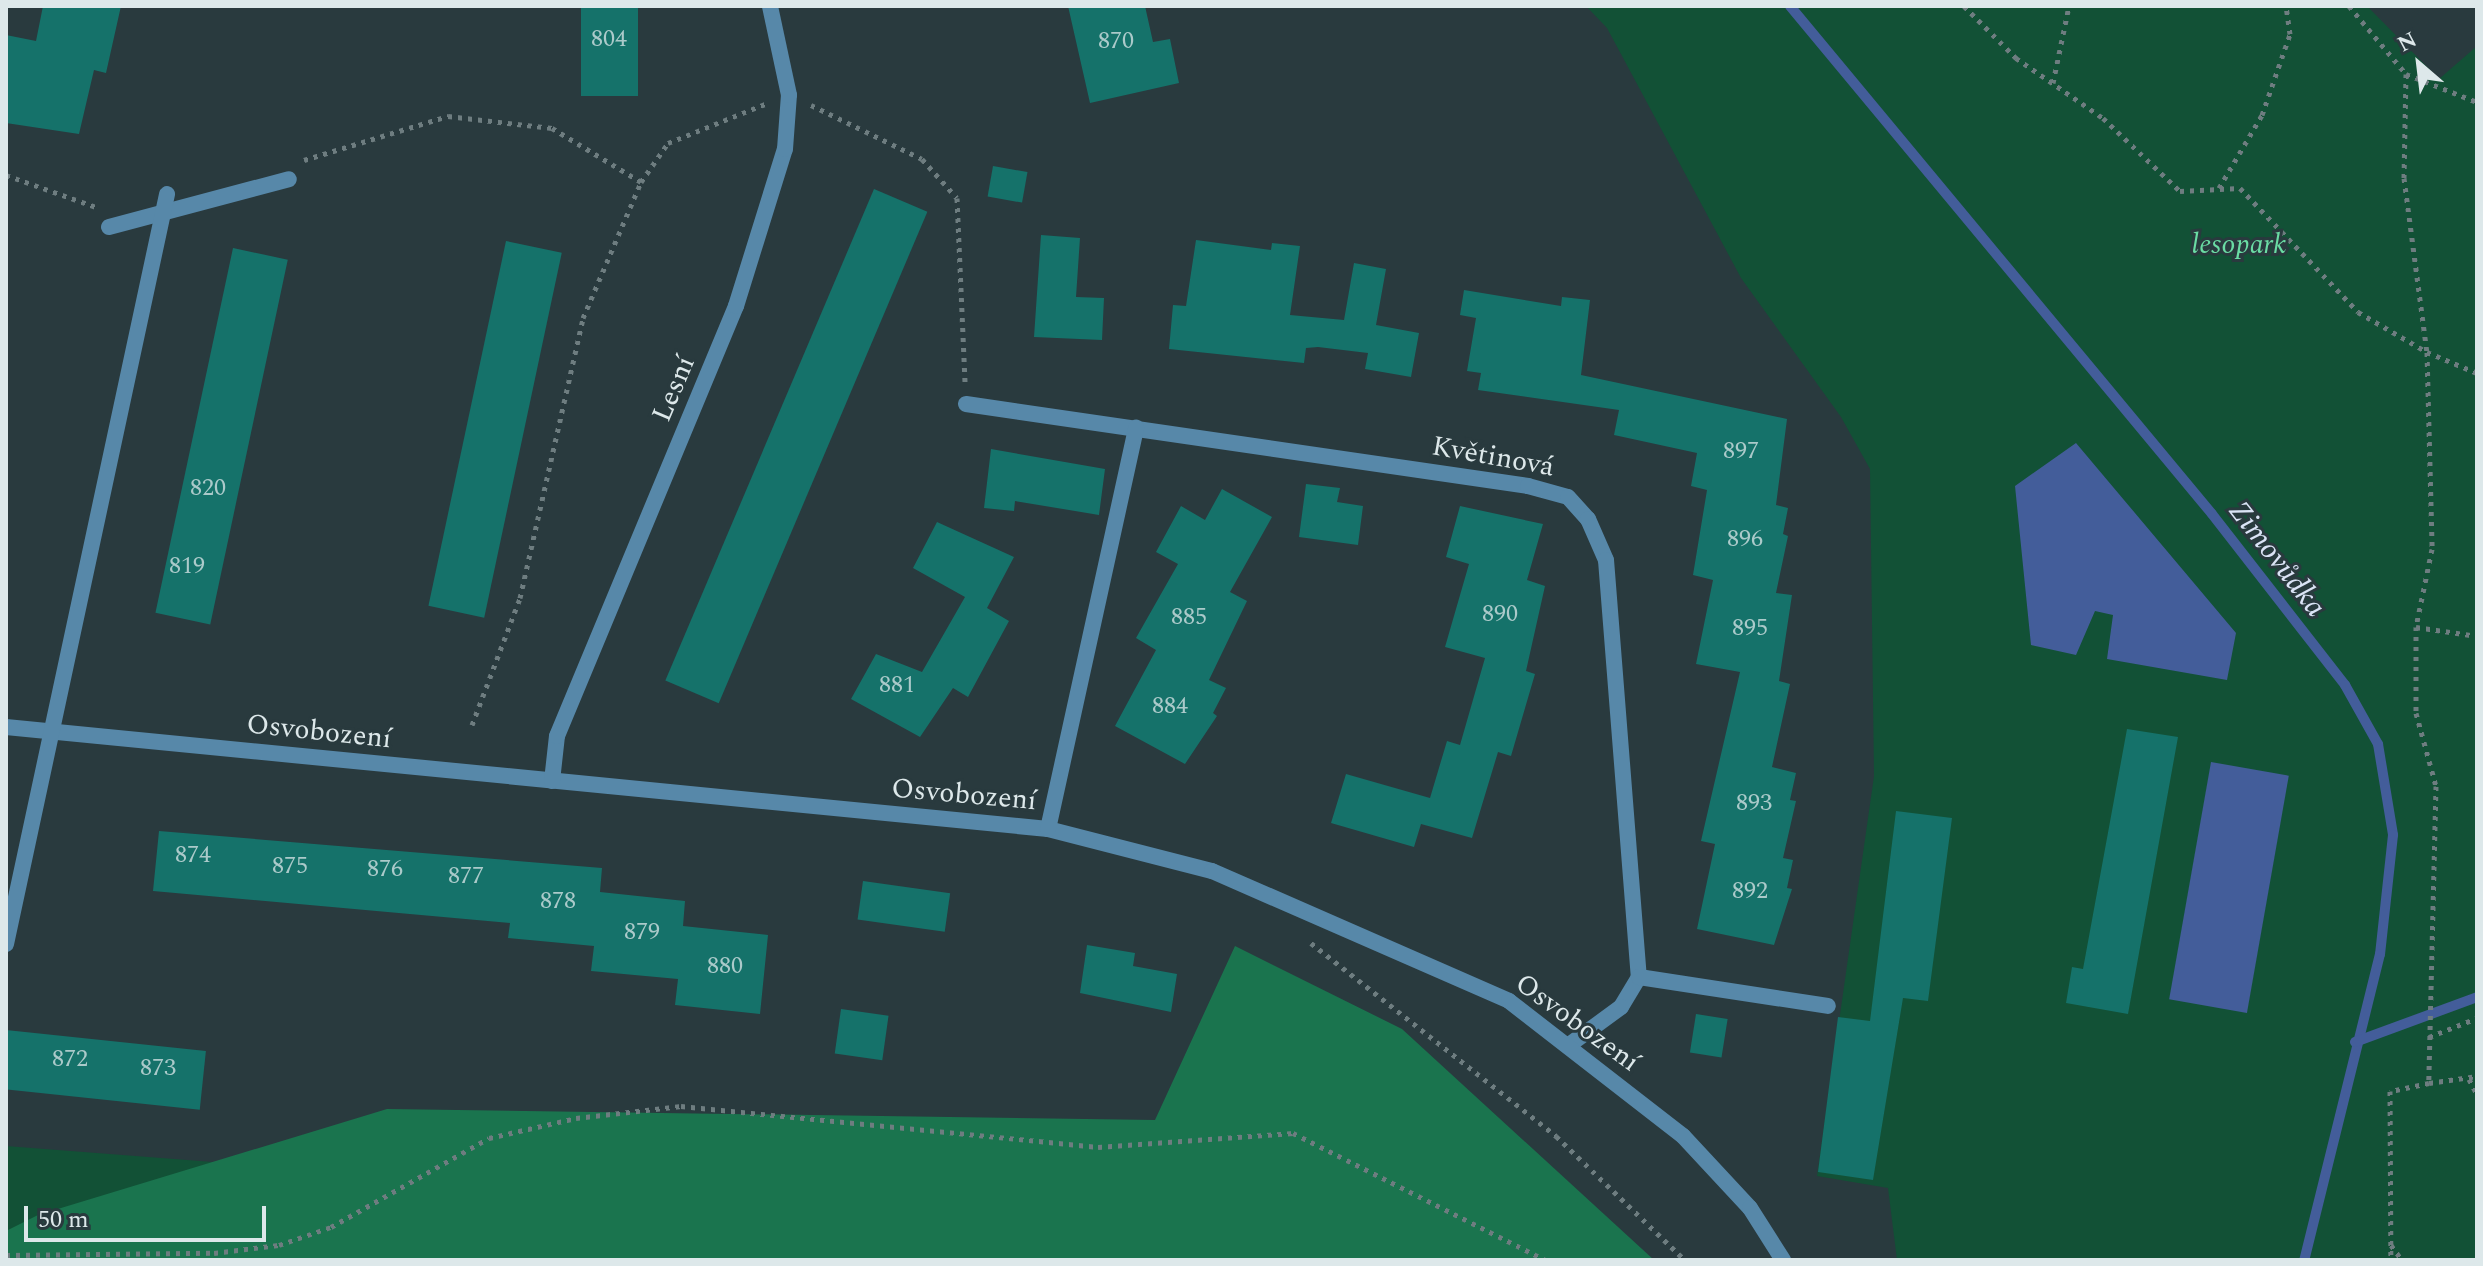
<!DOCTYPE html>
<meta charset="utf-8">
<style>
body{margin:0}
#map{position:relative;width:2483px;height:1266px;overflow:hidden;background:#293a3e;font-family:Spectral,serif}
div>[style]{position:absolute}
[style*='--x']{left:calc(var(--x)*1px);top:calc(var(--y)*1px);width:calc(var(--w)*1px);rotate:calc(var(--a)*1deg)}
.green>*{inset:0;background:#125136}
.forest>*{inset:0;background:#1a744e}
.water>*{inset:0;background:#435d9a;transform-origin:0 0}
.stream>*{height:10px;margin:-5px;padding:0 5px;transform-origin:5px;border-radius:5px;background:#435d9a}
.building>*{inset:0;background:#15726a;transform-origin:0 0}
.path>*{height:5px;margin-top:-2.5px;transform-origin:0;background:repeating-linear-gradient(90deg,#6e7d80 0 4px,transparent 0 10px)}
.street>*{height:16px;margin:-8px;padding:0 8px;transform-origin:8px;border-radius:8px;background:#5788a9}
span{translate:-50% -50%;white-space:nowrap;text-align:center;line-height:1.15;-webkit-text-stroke:6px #293a3e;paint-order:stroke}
.number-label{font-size:24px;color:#abcaca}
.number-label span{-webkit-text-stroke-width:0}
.park-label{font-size:28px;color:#6adca4;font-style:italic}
.street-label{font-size:28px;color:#dde8ea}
.water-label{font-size:30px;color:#dbe4f6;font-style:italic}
.frame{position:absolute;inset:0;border:8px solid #dde8ea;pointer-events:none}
.north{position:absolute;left:2379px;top:24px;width:80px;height:80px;-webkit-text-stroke:6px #293a3e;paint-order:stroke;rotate:332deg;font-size:22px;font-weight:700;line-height:32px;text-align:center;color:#dde8ea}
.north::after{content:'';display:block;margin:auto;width:28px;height:36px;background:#dde8ea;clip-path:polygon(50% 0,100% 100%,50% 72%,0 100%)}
.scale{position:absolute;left:24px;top:1206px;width:242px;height:36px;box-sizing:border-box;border:4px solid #dde8ea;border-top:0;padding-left:10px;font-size:24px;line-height:28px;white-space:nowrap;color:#dde8ea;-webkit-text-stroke:6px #293a3e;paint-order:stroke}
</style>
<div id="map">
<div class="green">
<div style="clip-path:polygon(1586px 6px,2367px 6px,2439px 79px,2477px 46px,2477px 1260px,1897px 1260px,1888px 1188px,1817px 1176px,1874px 776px,1870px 469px,1841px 417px,1741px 278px,1607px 28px)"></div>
<div style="clip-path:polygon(6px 1146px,213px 1162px,6px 1231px)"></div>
</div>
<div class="forest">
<div style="clip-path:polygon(1235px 946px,1402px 1029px,1654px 1260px,6px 1260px,6px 1231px,38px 1215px,387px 1109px,1155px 1120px)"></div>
</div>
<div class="water">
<div style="clip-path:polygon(2076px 443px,2236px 633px,2227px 680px,2107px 659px,2113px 615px,2095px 611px,2076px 655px,2031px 645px,2015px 486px)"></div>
<div style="left:2211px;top:762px;width:79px;height:241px;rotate:10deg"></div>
</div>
<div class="stream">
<div style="--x:1790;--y:6;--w:660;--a:50.28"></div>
<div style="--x:2212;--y:514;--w:217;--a:52.1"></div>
<div style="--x:2345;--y:685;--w:68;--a:60.8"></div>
<div style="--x:2378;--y:744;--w:92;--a:80.6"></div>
<div style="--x:2393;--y:835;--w:120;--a:96.2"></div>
<div style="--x:2380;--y:954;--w:315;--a:103.9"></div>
<div style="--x:2355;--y:1042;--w:130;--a:-20.2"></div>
</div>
<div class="building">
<div style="clip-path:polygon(43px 6px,121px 6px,106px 73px,94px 70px,79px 134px,6px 123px,6px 35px,36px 41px)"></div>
<div style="left:581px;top:6px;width:57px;height:90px"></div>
<div style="clip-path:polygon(1068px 6px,1145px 6px,1153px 42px,1170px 39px,1179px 83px,1090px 103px)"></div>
<div style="left:993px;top:166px;width:35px;height:31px;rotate:10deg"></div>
<div style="left:874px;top:189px;width:58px;height:534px;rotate:23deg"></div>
<div style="clip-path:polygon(1041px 235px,1080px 238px,1076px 297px,1104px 298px,1102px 340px,1034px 337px)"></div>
<div style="clip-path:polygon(1196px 240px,1271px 250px,1272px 243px,1300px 246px,1290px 315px,1344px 320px,1354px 263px,1386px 269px,1376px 325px,1419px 333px,1411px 377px,1365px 369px,1368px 353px,1318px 347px,1306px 348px,1304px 363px,1169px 349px,1173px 305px,1186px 306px)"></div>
<div style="left:506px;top:241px;width:57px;height:373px;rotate:12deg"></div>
<div style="left:233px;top:248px;width:56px;height:373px;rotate:12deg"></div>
<div style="clip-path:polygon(1464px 290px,1561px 306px,1562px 297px,1590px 300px,1581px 375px,1787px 419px,1776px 505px,1788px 508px,1783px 534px,1788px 536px,1776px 593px,1792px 595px,1779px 681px,1790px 684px,1772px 767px,1796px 773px,1790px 800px,1796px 801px,1783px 858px,1793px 860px,1787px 888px,1792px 889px,1774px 945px,1697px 929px,1715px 844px,1701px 841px,1740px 672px,1696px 664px,1713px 580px,1693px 575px,1707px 490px,1691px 486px,1697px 453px,1614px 435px,1619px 410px,1478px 390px,1481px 373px,1467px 371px,1476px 318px,1460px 315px)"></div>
<div style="clip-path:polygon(991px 449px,1105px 469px,1099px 515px,1015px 501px,1014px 511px,984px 508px)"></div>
<div style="clip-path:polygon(1306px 484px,1340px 488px,1337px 502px,1363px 506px,1358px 545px,1299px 537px)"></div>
<div style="clip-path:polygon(1222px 489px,1272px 517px,1230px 592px,1247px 601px,1209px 680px,1226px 688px,1213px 713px,1217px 716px,1185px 764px,1115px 726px,1156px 650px,1136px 638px,1178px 564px,1156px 552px,1181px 506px,1205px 520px)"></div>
<div style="clip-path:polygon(1460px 506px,1543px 524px,1527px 580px,1545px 586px,1526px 671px,1535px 674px,1511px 756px,1498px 752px,1472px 838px,1421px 824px,1414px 847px,1331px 823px,1346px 774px,1430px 798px,1447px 741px,1460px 745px,1485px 658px,1445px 647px,1469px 564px,1446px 557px)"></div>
<div style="clip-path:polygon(937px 522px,1014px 557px,987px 608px,1009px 621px,968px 697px,953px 688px,920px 737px,851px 699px,876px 654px,922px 672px,965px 597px,913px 568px)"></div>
<div style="clip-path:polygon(2127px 729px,2178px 737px,2128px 1014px,2066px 1003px,2072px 967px,2083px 969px)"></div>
<div style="clip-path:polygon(1896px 811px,1952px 818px,1928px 1001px,1903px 998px,1873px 1180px,1818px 1172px,1838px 1017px,1870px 1021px)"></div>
<div style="clip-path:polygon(159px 831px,602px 868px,600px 892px,685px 901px,683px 926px,768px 935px,760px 1014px,675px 1005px,678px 979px,591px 971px,594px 946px,508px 938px,510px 923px,153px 891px)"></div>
<div style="left:863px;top:881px;width:88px;height:39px;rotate:8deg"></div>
<div style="clip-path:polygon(1087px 945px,1135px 953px,1133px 966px,1177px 974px,1171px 1012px,1080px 993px)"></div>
<div style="left:841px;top:1009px;width:48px;height:45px;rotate:8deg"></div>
<div style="left:1696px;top:1014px;width:32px;height:39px;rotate:9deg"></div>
<div style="left:6px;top:1030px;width:201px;height:59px;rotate:6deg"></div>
</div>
<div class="path">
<div style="--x:1964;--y:6;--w:74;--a:45"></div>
<div style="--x:2016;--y:58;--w:106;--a:34.6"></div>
<div style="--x:2103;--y:118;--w:106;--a:43.5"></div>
<div style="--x:2180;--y:191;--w:60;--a:-2.9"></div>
<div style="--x:2240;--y:188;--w:171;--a:46.4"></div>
<div style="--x:2358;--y:312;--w:80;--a:30.1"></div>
<div style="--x:2427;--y:352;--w:197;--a:88.5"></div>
<div style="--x:2432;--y:549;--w:80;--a:101.6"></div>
<div style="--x:2416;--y:627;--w:86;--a:90"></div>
<div style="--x:2416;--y:713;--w:76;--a:74.7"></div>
<div style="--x:2436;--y:786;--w:297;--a:91.4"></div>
<div style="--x:2429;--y:1083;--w:40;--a:168"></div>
<div style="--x:2390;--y:1091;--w:169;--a:89.7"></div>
<div style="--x:2349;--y:6;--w:89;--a:50"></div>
<div style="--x:2406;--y:74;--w:104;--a:91.1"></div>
<div style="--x:2404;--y:178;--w:176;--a:82.5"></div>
<div style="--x:2427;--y:352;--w:54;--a:22.8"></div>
<div style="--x:2406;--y:74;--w:76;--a:21.5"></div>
<div style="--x:2053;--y:83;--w:79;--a:-78.3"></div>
<div style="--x:811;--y:105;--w:123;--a:25.9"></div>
<div style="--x:922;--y:159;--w:52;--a:48.1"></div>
<div style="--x:957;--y:198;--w:185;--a:87.5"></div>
<div style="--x:304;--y:160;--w:151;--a:-17"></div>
<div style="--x:448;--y:116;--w:105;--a:6.6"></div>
<div style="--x:552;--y:128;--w:104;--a:31.2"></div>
<div style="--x:6;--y:175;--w:96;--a:19.6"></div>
<div style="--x:2219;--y:188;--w:85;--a:-59.5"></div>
<div style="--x:2262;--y:115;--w:86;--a:-70.9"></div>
<div style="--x:2290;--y:34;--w:28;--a:-98"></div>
<div style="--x:2416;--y:627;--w:62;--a:8.4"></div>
<div style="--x:472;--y:725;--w:136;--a:-69.3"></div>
<div style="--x:520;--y:598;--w:287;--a:-77.3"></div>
<div style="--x:583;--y:318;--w:148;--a:-66.9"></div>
<div style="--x:641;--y:182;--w:47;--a:-55.3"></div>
<div style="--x:668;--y:143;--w:105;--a:-21.9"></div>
<div style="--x:1311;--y:943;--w:312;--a:38.2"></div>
<div style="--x:1556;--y:1136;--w:179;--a:43.9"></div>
<div style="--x:2429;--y:1037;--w:52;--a:-21.6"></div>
<div style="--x:2469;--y:1079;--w:17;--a:62"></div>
<div style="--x:2429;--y:1083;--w:49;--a:-8.3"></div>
<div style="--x:2391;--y:1245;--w:19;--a:54"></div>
<div style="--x:6;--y:1255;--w:208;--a:-0.6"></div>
<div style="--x:214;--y:1253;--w:65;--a:-7"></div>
<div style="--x:279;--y:1245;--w:55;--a:-19.1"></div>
<div style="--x:331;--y:1227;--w:181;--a:-29.4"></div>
<div style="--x:489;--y:1138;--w:89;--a:-12.9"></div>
<div style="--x:576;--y:1118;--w:106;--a:-6.5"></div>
<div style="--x:681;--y:1106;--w:419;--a:5.6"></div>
<div style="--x:1098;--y:1147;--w:196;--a:-4.1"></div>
<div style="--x:1293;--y:1133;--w:283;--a:26.7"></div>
</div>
<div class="street">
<div style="--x:109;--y:227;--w:186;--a:-14.9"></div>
<div style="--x:966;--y:404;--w:568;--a:8.3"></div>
<div style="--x:1528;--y:486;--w:41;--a:15.4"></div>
<div style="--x:1568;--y:497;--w:30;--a:48"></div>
<div style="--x:1588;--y:519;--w:45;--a:66.3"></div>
<div style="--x:1606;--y:560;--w:418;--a:85.5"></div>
<div style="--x:1639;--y:977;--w:35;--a:121"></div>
<div style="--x:1621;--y:1007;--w:64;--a:143.8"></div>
<div style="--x:6;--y:727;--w:1047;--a:5.59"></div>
<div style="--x:1048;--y:829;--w:169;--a:14.4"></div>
<div style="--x:1212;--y:871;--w:324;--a:23.6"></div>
<div style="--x:1509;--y:1001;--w:220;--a:37.8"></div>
<div style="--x:1683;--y:1136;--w:98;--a:47.1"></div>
<div style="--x:1750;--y:1208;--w:62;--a:57.6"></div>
<div style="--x:552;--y:781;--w:45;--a:-83.7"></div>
<div style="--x:557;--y:736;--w:466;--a:-67.4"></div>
<div style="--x:736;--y:306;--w:164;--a:-72.7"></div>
<div style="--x:785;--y:149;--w:54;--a:-85.8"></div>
<div style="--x:789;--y:95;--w:91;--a:-102.1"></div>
<div style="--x:1048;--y:829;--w:411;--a:-77.6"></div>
<div style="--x:6;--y:944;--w:767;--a:-77.88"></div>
<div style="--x:1639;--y:977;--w:191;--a:8.7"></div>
</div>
<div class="number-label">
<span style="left:609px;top:40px">804</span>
<span style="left:1116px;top:42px">870</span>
<span style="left:1741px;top:452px">897</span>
<span style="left:208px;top:489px">820</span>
<span style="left:1745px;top:540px">896</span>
<span style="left:187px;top:567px">819</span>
<span style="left:1500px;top:615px">890</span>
<span style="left:1189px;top:618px">885</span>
<span style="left:1750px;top:629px">895</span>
<span style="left:897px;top:686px">881</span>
<span style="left:1170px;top:707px">884</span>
<span style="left:1754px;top:804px">893</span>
<span style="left:193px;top:856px">874</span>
<span style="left:290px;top:867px">875</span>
<span style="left:385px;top:870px">876</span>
<span style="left:466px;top:877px">877</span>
<span style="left:1750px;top:892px">892</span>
<span style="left:558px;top:902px">878</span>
<span style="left:642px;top:933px">879</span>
<span style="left:725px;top:967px">880</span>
<span style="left:70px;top:1060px">872</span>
<span style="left:158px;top:1069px">873</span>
</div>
<div class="park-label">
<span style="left:2239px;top:245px">lesopark</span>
</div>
<div class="street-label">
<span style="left:674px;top:389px;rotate:-67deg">Lesní</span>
<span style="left:1493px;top:457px;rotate:10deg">Květinová</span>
<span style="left:319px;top:732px;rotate:6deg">Osvobození</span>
<span style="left:964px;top:795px;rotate:5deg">Osvobození</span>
<span style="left:1577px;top:1023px;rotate:36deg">Osvobození</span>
</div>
<div class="water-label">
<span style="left:2277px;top:559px;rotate:52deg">Zimovůdka</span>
</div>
<div class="frame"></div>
<div class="north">N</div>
<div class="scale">50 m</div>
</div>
